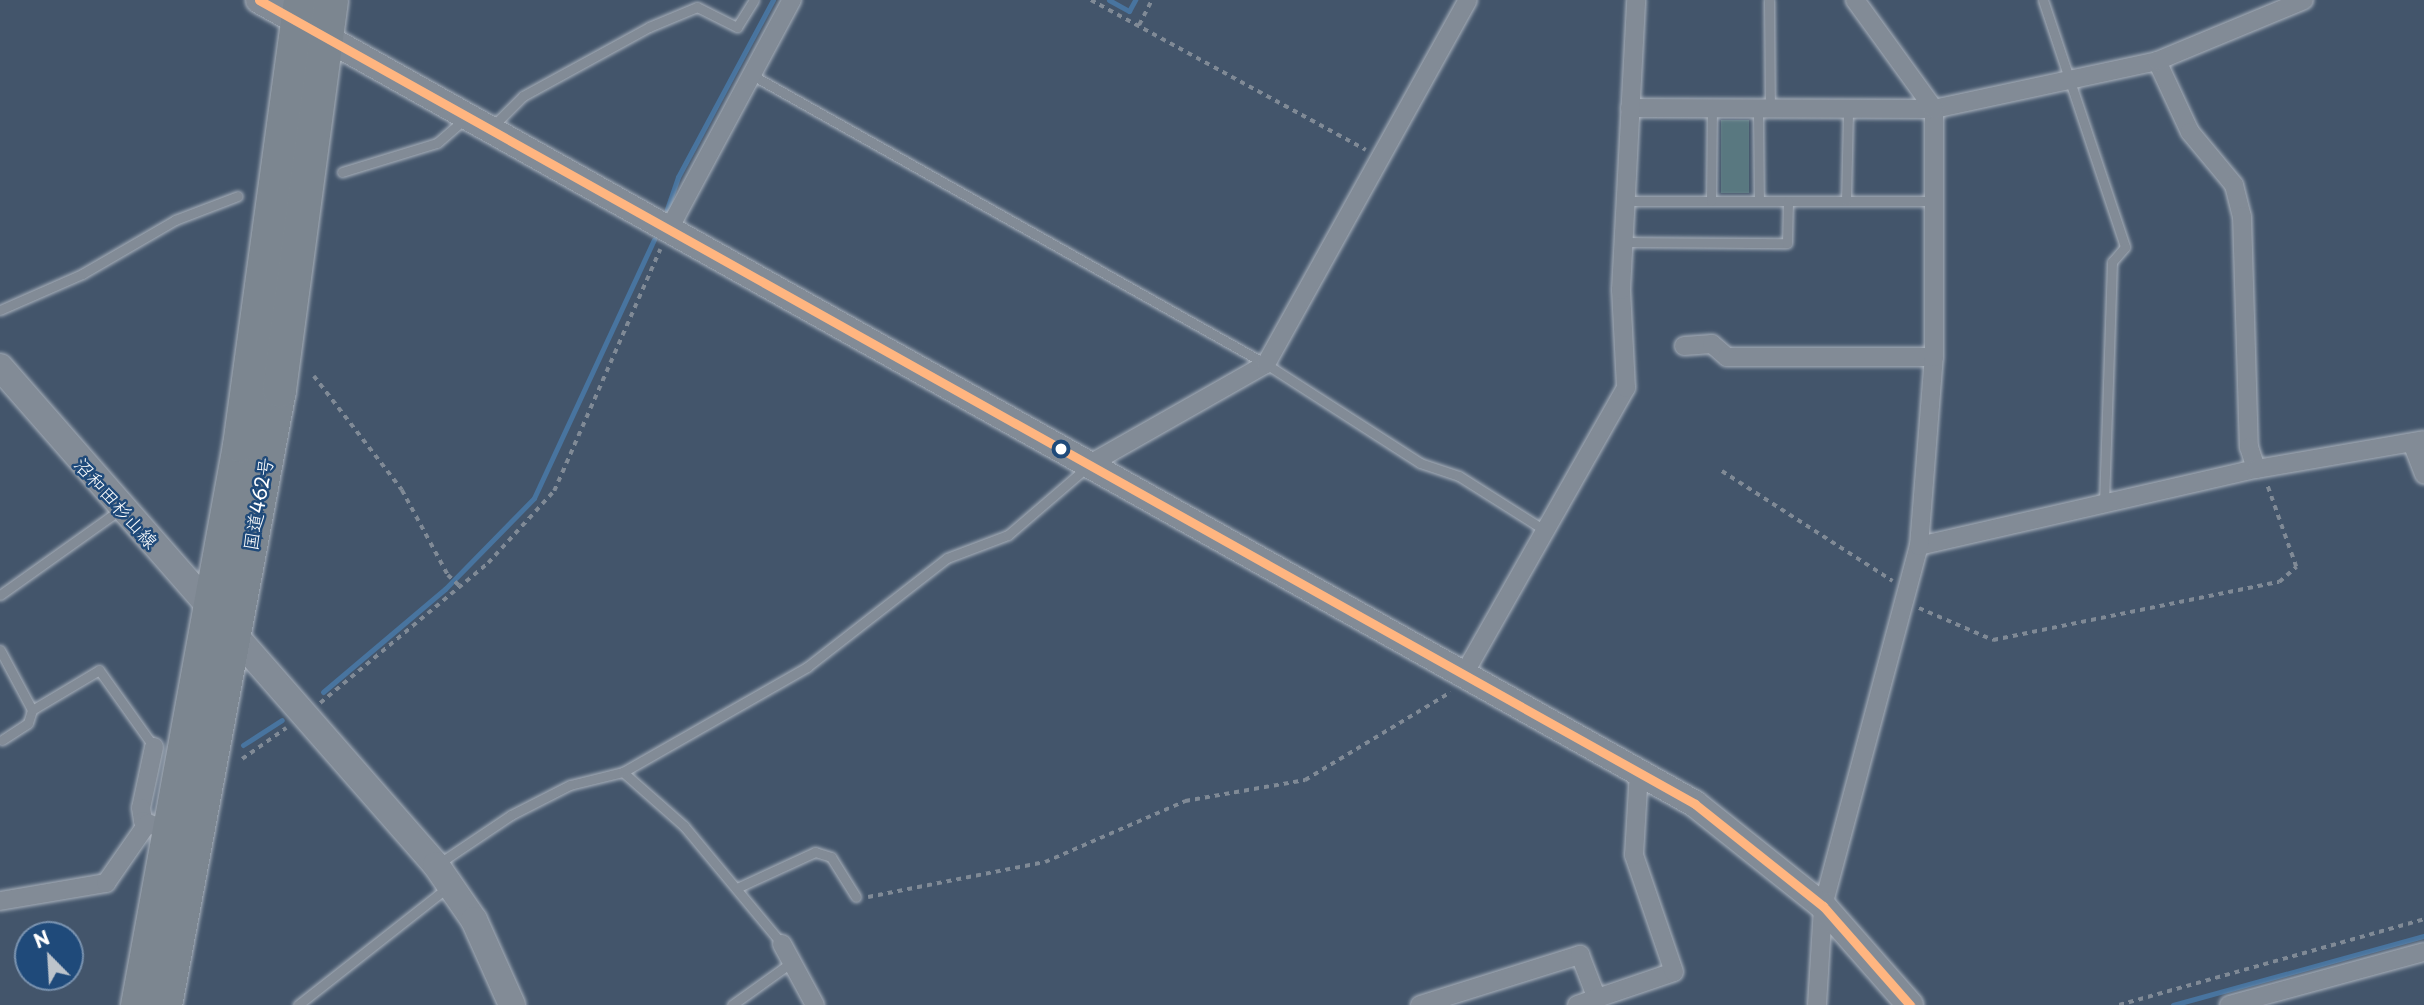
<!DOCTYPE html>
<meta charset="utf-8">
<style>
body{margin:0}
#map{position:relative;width:2424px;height:1005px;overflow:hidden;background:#43556b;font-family:"Playpen Sans","Klee One",sans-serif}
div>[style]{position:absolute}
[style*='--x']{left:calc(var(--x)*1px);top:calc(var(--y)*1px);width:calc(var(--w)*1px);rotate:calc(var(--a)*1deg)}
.green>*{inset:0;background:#597880;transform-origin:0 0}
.stream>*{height:5px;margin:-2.5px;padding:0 2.5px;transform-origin:2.5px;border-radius:2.5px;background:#48749f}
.path>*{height:3.5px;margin-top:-1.75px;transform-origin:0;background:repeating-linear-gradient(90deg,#808a96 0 5px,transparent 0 10px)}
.roads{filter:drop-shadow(0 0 2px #aab2bc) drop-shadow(0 0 2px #aab2bc)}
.lane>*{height:9px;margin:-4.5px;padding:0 4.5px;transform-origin:4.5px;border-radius:4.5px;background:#828b96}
.street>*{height:18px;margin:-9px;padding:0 9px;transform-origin:9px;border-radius:9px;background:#828b96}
.secondary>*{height:26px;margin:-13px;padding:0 13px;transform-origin:13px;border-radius:13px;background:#828b96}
.highway>*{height:33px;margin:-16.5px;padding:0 16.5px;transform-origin:16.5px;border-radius:16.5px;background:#7c8690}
.bus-1>*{height:9px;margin:-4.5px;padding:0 4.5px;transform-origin:4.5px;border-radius:4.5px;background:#ffb580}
.dots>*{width:19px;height:19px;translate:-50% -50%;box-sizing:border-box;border:4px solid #1f4a7a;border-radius:50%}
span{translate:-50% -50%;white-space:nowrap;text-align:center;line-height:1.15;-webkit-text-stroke:5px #1f4a7a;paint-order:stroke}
.street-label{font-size:19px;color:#fff}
.north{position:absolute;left:14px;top:921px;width:70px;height:70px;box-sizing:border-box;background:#1f4a7a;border:2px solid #7992af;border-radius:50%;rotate:336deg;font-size:19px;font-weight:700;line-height:28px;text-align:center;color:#fff}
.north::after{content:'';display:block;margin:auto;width:24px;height:32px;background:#bdc4cb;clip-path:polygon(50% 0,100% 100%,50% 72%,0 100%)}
</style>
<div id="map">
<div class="green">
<div style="left:1721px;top:120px;width:28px;height:73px"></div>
</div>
<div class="stream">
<div style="--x:1109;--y:0;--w:23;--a:29"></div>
<div style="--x:1129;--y:11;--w:13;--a:-61"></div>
<div style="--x:667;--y:209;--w:34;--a:-71"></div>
<div style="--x:678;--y:177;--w:201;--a:-61.8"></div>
<div style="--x:323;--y:692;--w:160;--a:-40.2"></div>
<div style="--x:445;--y:589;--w:127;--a:-45.6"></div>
<div style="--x:534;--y:498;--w:285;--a:-65.1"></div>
<div style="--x:243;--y:745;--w:46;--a:-32.7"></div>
<div style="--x:2173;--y:1005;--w:260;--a:-15.4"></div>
</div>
<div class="path">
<div style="--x:1091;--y:0;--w:313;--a:28.6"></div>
<div style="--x:1139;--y:25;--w:28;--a:-63"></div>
<div style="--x:314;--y:376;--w:144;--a:52.3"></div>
<div style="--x:402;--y:490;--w:97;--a:61.6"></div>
<div style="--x:448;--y:575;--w:18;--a:43"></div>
<div style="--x:1722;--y:471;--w:203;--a:32.8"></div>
<div style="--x:1919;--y:608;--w:81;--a:23.4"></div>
<div style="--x:1993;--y:640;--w:292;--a:-11.5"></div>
<div style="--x:2279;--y:582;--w:23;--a:-41"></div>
<div style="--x:2296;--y:567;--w:87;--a:-109.5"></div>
<div style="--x:320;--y:703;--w:219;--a:-39.8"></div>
<div style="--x:488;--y:563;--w:98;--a:-47.5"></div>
<div style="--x:554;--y:491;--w:264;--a:-66.3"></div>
<div style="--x:242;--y:759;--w:54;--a:-35.2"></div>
<div style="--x:868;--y:897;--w:180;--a:-11.2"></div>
<div style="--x:1045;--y:862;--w:153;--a:-23.5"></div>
<div style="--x:1185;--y:801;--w:122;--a:-9.9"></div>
<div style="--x:1305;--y:780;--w:170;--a:-31.1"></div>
<div style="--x:2119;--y:1005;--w:317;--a:-15.7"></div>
</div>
<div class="roads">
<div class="lane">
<div style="--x:1769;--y:0;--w:110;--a:89.5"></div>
<div style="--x:2043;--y:0;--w:260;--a:71.6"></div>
<div style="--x:2125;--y:247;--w:20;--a:131"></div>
<div style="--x:2112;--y:262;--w:241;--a:91.9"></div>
<div style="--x:752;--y:75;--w:590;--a:29.35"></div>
<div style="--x:1266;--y:364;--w:183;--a:32.7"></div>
<div style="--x:1420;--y:463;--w:41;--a:18.4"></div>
<div style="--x:1459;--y:476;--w:103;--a:32.3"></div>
<div style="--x:1758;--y:111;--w:90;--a:89.4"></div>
<div style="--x:492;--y:127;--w:44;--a:-45"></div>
<div style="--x:523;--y:96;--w:144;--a:-28.7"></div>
<div style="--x:649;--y:27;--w:52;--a:-22.6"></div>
<div style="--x:697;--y:7;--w:45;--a:26.6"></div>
<div style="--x:737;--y:27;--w:32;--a:-58"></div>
<div style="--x:342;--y:172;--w:99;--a:-17"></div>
<div style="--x:437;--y:143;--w:38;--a:-41"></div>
<div style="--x:1628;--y:201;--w:307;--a:0"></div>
<div style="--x:1711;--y:201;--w:91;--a:-89.4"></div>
<div style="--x:1846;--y:201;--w:90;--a:-88.7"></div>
<div style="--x:1624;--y:242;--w:163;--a:0.4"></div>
<div style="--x:1787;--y:243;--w:42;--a:-88.6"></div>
<div style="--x:0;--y:310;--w:90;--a:-23.7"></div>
<div style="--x:82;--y:274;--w:108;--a:-30.1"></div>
<div style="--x:175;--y:220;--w:67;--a:-20.9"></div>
<div style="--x:0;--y:595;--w:148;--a:-35.4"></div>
<div style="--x:0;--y:650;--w:68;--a:61.9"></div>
<div style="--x:2;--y:740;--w:31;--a:-33"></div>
<div style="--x:28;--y:723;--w:14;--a:-73"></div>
<div style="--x:32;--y:710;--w:78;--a:-30.8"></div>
<div style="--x:99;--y:670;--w:95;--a:54.5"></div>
<div style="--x:623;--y:772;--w:81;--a:41.5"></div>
<div style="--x:684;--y:826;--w:153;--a:50.3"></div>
<div style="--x:438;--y:864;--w:88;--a:-33.9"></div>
<div style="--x:511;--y:815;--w:66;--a:-27"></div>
<div style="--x:570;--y:785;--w:55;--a:-13.8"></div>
<div style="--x:623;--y:772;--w:212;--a:-29.7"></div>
<div style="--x:807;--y:667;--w:177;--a:-37.9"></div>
<div style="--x:947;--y:558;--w:65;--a:-20.7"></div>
<div style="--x:1008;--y:535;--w:103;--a:-40.7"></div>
<div style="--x:739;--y:887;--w:84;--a:-24.7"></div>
<div style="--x:815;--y:852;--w:17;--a:17"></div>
<div style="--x:831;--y:857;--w:47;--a:58"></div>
<div style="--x:298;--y:1005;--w:192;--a:-38.2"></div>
<div style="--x:732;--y:1005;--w:74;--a:-35.6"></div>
</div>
<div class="street">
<div style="--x:2157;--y:61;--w:78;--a:65.1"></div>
<div style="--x:2190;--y:132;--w:69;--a:50.3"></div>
<div style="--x:2234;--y:185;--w:32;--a:76"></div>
<div style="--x:2242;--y:216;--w:231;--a:88.3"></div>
<div style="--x:2249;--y:447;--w:23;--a:72"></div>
<div style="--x:1630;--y:108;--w:304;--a:0.2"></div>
<div style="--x:1934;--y:109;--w:228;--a:-12.1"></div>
<div style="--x:2157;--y:61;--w:159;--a:-22.5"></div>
<div style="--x:669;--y:229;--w:260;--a:-61.8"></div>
<div style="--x:1684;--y:346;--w:28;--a:-4"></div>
<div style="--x:1712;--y:344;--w:20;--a:41"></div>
<div style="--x:1727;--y:357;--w:207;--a:0"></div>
<div style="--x:2412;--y:443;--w:34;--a:69"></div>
<div style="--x:1090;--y:464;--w:202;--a:-29.6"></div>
<div style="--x:1266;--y:364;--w:416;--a:-61"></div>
<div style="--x:1919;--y:546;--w:346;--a:-12.9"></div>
<div style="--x:2256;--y:469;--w:170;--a:-9.8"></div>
<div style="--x:1464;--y:674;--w:329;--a:-60.5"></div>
<div style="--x:1626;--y:388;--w:98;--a:-92.9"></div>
<div style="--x:1621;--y:290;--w:290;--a:-87"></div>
<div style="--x:154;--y:747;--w:62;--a:102"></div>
<div style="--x:141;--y:808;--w:13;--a:81"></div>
<div style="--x:143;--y:821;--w:13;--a:23"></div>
<div style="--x:0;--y:901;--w:108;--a:-9.6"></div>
<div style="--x:106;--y:883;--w:72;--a:-55.2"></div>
<div style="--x:782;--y:944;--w:69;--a:61.6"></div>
<div style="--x:1420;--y:1005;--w:168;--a:-17.4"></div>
<div style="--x:1580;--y:955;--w:47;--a:68.9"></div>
<div style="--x:1577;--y:1005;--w:102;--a:-18.8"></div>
<div style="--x:1674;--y:972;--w:124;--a:-108.9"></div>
<div style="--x:1634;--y:855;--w:83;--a:-86.6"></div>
<div style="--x:1817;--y:1005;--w:99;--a:-86.5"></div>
<div style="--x:1823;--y:906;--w:373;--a:-75.1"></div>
<div style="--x:1919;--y:546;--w:190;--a:-85.5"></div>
<div style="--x:1934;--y:357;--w:248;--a:-90"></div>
<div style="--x:1934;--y:109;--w:135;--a:-125.9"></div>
<div style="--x:2229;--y:1005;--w:202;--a:-15.2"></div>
</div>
<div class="secondary">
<div style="--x:259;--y:0;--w:1646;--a:29.24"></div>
<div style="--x:1695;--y:804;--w:164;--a:38.6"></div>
<div style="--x:1823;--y:906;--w:132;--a:48.7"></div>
<div style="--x:0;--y:367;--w:662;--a:48.8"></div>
<div style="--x:436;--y:865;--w:67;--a:55.4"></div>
<div style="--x:474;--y:920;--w:93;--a:65.9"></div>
</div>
<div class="highway">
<div style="--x:137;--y:1005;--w:569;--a:-79.68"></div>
<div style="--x:239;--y:445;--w:449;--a:-82.2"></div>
<div style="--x:165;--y:1005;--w:625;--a:-79.5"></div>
<div style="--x:279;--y:390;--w:393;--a:-82.4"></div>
</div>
</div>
<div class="bus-1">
<div style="--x:259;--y:0;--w:1646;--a:29.24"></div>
<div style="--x:1695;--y:804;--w:164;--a:38.6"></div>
<div style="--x:1823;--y:906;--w:132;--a:48.7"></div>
</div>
<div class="dots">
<div style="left:1061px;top:449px;background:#fff"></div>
</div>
<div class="street-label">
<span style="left:116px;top:503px;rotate:48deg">沼和田杉山線</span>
<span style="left:258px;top:504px;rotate:-80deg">国道462号</span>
</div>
<div class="north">N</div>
</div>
